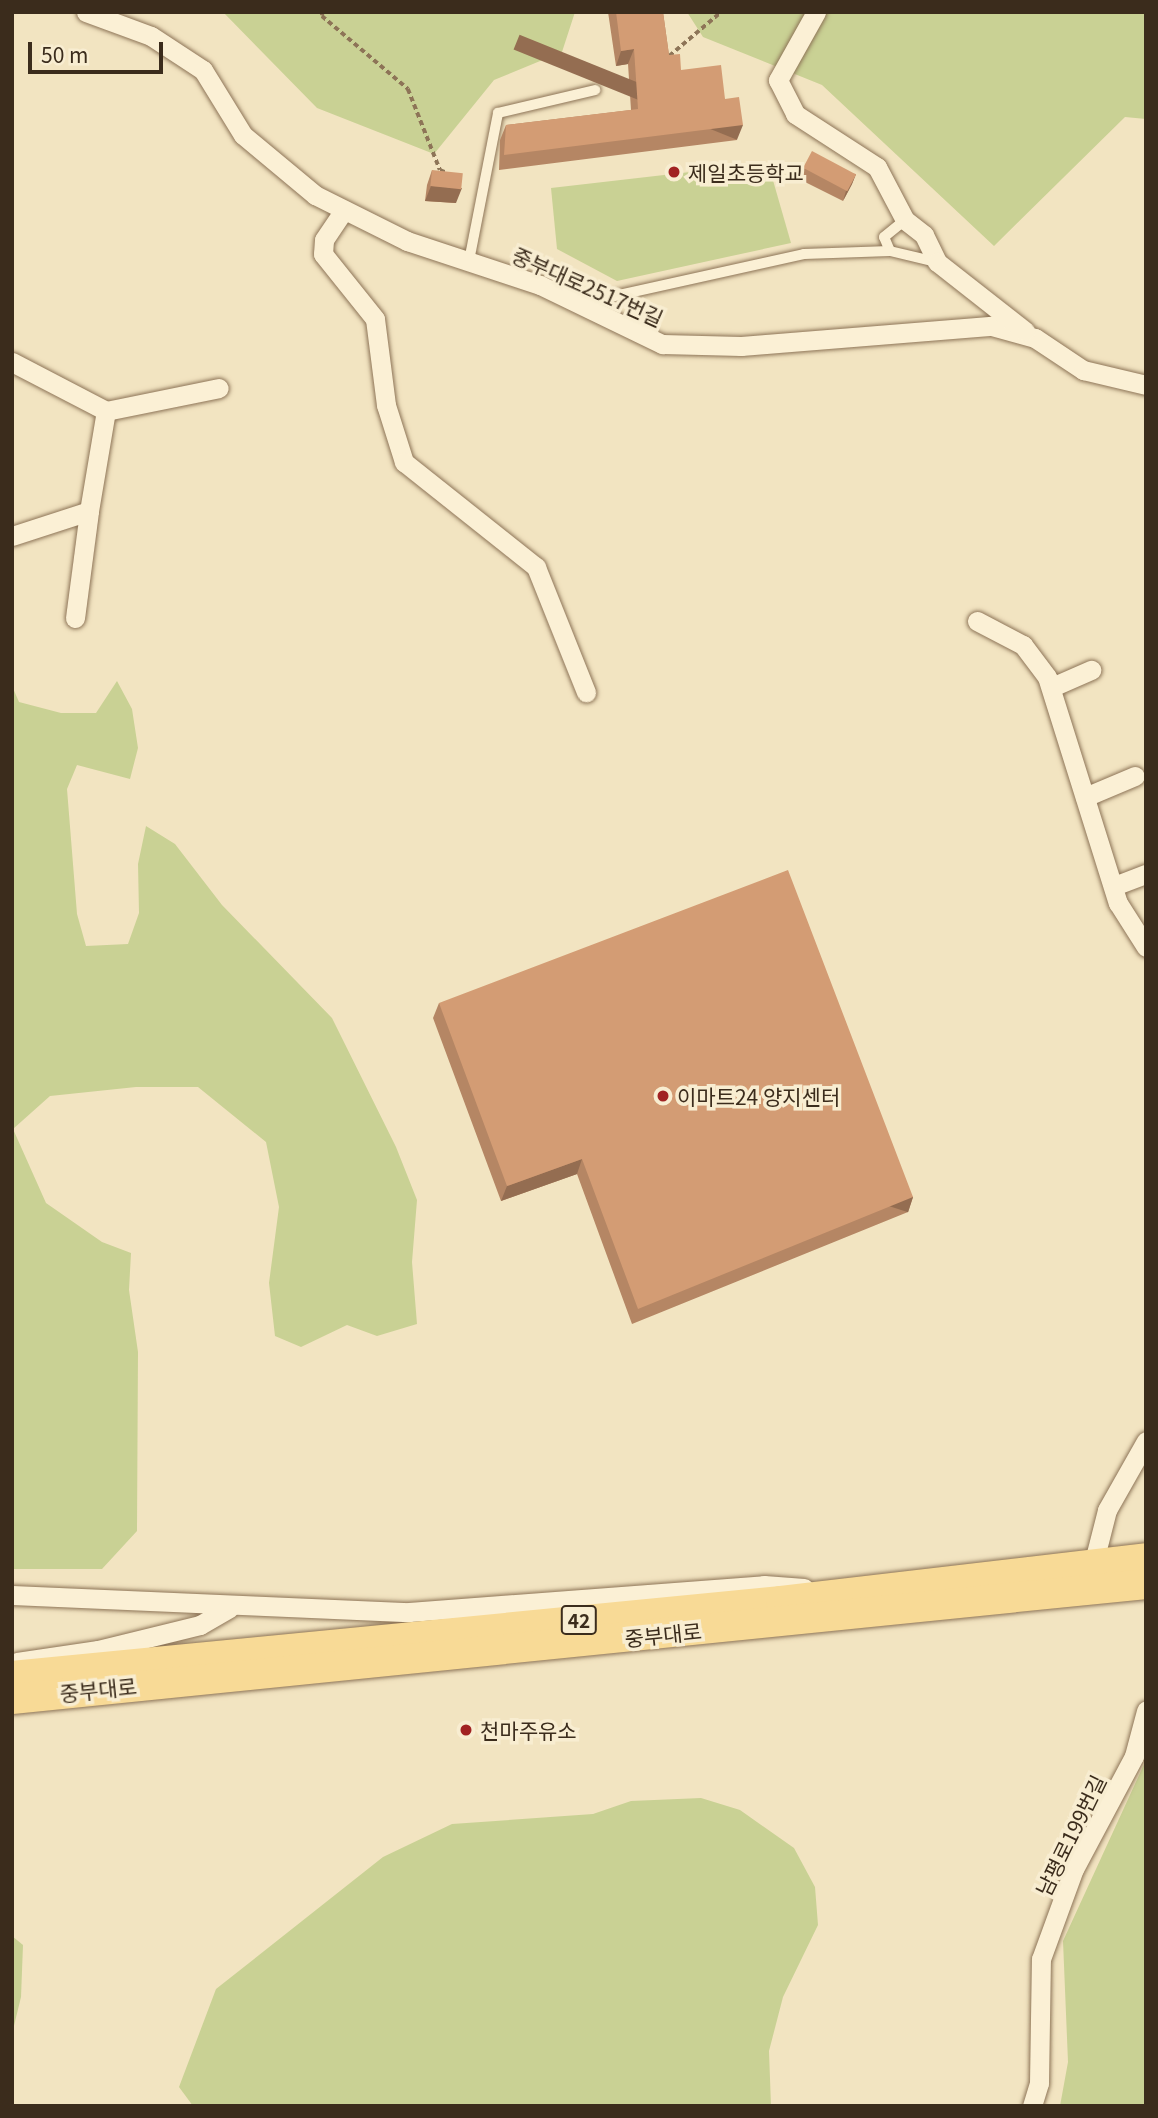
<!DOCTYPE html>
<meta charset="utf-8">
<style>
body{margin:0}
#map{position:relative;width:1158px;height:2118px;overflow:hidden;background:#f2e4c1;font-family:Georgia,"Noto Sans KR",serif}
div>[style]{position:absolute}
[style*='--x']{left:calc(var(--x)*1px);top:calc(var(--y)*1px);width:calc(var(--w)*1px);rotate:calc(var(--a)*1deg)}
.green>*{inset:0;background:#c9d194}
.path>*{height:3.5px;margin-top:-1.75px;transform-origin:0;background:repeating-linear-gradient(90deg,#8d7457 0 5px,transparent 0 8.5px)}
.roads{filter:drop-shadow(0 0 2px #8d7457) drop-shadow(0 0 2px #8d7457)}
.lane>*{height:10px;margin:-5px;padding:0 5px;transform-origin:5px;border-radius:5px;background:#fbf0d5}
.street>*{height:19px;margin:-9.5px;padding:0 9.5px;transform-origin:9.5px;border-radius:9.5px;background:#fbf0d5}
.primary>*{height:30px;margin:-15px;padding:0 15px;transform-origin:15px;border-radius:15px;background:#f8da96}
.wall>*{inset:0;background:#b58664}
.shaded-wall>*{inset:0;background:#946d51;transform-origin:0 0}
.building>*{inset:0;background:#d39c74;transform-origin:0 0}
.dots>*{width:19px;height:19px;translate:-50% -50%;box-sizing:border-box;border:4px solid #f8edd1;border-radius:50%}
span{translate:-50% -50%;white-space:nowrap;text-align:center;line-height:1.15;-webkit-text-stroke:7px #f8edd1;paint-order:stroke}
.shield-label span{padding:2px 5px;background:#f8edd1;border:2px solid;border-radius:5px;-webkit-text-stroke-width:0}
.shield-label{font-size:19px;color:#3b2c1c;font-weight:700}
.poi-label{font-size:21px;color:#3b2c1c}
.left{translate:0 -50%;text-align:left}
.street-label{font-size:21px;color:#3b2c1c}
.frame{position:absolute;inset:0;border:14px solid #3b2c1c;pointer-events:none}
.scale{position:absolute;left:28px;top:42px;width:135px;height:32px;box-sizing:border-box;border:4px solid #3b2c1c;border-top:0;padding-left:9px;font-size:21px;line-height:24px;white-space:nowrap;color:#3b2c1c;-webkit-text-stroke:5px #f8edd1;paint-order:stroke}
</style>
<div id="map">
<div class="green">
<div style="clip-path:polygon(223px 12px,575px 12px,562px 52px,494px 80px,434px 154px,317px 108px)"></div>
<div style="clip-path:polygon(687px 12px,1146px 12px,1146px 119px,1125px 117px,994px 246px,822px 85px,703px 37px)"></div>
<div style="clip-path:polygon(768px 163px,791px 243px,617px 281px,557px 249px,551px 188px)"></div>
<div style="clip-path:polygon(117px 681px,132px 709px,138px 748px,130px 779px,77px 765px,67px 789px,77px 914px,86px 946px,128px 944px,139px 913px,138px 864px,146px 826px,175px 844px,222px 905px,332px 1018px,396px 1147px,417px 1200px,412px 1262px,417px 1324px,377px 1336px,347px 1325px,301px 1347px,275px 1336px,269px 1283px,279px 1207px,266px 1142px,198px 1087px,136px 1087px,50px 1096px,13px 1129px,46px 1203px,102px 1242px,131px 1253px,129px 1290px,138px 1352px,137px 1531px,102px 1569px,12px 1569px,12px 686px,19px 702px,61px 713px,96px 713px)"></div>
<div style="clip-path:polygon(1146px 1760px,1146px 2106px,1060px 2106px,1068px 2062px,1063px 1941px)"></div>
<div style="clip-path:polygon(701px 1798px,740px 1810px,794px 1848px,815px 1887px,818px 1925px,783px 1997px,769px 2051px,771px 2106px,193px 2106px,179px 2087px,216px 1989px,383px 1857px,452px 1824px,593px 1814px,631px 1801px)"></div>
<div style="clip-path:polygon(12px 1936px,23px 1945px,21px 1997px,12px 2034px)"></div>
</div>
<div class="path">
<div style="--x:323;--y:12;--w:4;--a:104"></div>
<div style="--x:322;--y:16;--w:113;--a:40.3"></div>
<div style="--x:408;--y:89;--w:87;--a:68.4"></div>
<div style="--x:440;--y:170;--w:8;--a:23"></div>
<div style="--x:669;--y:56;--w:68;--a:-40.2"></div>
</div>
<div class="roads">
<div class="lane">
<div style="--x:890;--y:251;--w:15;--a:-113"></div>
<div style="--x:884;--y:237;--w:27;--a:-39"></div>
<div style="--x:469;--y:261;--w:151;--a:-78.9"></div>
<div style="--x:498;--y:113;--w:100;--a:-13.3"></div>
<div style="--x:583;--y:303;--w:226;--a:-12.5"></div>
<div style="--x:804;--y:254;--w:86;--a:-2"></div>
<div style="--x:890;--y:251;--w:47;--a:13.4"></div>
</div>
<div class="street">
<div style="--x:86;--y:12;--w:69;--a:20.3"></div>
<div style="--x:151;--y:36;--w:62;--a:33.2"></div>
<div style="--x:203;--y:70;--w:76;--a:58.4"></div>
<div style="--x:243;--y:135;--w:94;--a:39.8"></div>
<div style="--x:315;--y:195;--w:103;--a:26.6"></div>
<div style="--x:407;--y:241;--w:140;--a:18.3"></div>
<div style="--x:540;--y:285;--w:136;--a:25.8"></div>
<div style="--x:662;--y:344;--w:79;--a:1.5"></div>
<div style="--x:741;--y:346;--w:252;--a:-4.6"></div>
<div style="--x:992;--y:326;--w:45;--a:15.6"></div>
<div style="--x:1035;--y:338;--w:58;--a:33.7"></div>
<div style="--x:1083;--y:370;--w:65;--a:13.4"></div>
<div style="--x:816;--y:12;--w:78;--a:119.2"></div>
<div style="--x:778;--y:80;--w:38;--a:63"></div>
<div style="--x:795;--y:114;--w:98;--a:32.9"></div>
<div style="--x:877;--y:167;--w:60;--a:62.2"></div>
<div style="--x:905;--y:220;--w:24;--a:38"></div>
<div style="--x:924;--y:235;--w:30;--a:64"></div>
<div style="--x:937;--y:262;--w:112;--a:38.1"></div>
<div style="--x:344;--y:210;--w:36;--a:124"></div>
<div style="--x:324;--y:240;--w:14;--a:94"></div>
<div style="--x:323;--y:254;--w:83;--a:51.3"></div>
<div style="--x:375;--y:319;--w:87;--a:82.7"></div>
<div style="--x:386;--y:405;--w:60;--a:72.5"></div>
<div style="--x:404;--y:462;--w:169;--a:38.5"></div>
<div style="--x:536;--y:567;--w:135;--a:68.2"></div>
<div style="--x:12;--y:362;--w:106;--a:27.5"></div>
<div style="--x:106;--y:411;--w:115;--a:-11.5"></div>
<div style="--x:12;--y:536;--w:81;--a:-18"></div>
<div style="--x:89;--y:511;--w:101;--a:-80.4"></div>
<div style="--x:75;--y:618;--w:108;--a:-82.5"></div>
<div style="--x:977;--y:621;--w:52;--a:27.6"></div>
<div style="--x:1023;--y:645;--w:40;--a:53"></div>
<div style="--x:1047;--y:677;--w:237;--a:72.6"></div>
<div style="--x:1118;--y:903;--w:52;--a:57.5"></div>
<div style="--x:1052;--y:687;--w:43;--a:-23.6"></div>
<div style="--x:1085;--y:797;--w:54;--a:-22.8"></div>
<div style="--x:1114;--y:886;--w:34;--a:-21"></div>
<div style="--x:1093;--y:1565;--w:57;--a:-75.7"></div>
<div style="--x:1107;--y:1510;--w:79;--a:-60.5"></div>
<div style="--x:12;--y:1595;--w:397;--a:2.5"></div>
<div style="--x:409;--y:1612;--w:356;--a:-4.3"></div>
<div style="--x:764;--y:1585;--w:40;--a:4.3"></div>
<div style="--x:17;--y:1662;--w:82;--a:-8.4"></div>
<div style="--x:98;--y:1650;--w:105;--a:-13.8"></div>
<div style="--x:200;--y:1625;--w:34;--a:-30"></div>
<div style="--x:1032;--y:2106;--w:24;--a:-73"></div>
<div style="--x:1039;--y:2083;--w:124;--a:-89.1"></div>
<div style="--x:1041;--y:1959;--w:96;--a:-69.9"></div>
<div style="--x:1074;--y:1869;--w:128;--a:-62"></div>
<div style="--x:1134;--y:1756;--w:47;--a:-75.1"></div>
</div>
<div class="primary">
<div style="--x:12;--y:1676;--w:773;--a:-5.57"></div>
<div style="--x:781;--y:1601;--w:368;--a:-6.7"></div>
<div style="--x:12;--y:1699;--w:1140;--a:-5.79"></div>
</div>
</div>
<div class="wall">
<div style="clip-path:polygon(608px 12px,663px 12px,669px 55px,681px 70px,725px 99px,737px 140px,499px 170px,500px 140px,506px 125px,631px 110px,628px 64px,616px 66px)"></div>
<div style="clip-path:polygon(803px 168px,856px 174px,852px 184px,843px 201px,799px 179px)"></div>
<div style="clip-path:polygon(432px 170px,456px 203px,425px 201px,427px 185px)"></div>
<div style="clip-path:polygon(439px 1003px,913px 1197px,908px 1212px,632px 1324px,577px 1174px,501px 1201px,433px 1018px)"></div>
</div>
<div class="shaded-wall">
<div style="clip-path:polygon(634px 49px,628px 64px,616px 66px,621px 51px)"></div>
<div style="left:743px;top:125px;width:16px;height:241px;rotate:112deg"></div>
<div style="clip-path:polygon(856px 174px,852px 184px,843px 201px,846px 191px)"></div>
<div style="clip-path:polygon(431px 186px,462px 188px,456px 203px,425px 201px)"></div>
<div style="clip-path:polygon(582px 1159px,577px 1174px,501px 1201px,507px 1186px)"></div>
<div style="left:913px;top:1197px;width:16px;height:297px;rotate:108deg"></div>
</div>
<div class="building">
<div style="clip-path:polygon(616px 12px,663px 12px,669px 55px,680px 54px,681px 70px,721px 65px,725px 99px,739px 97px,743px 125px,504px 155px,506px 125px,638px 109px,634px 49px,621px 51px)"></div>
<div style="left:812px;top:151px;width:50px;height:19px;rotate:28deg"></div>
<div style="left:432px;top:170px;width:31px;height:16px;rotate:6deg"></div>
<div style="clip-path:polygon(788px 870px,913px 1197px,638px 1309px,582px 1159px,507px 1186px,439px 1003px)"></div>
</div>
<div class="dots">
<div style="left:674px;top:172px;background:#a12222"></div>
<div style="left:663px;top:1096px;background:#a12222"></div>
<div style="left:466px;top:1730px;background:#a12222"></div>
</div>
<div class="shield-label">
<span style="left:579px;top:1620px">42</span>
</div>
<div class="poi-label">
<span class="left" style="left:688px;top:172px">제일초등학교</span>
<span class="left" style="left:677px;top:1096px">이마트24 양지센터</span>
<span class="left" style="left:480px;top:1730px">천마주유소</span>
</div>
<div class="street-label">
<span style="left:588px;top:286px;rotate:24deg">중부대로2517번길</span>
<span style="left:663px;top:1634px;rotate:-6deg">중부대로</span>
<span style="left:98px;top:1689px;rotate:-6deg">중부대로</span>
<span style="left:1070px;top:1835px;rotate:-64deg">남평로199번길</span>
</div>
<div class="frame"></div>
<div class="scale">50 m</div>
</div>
